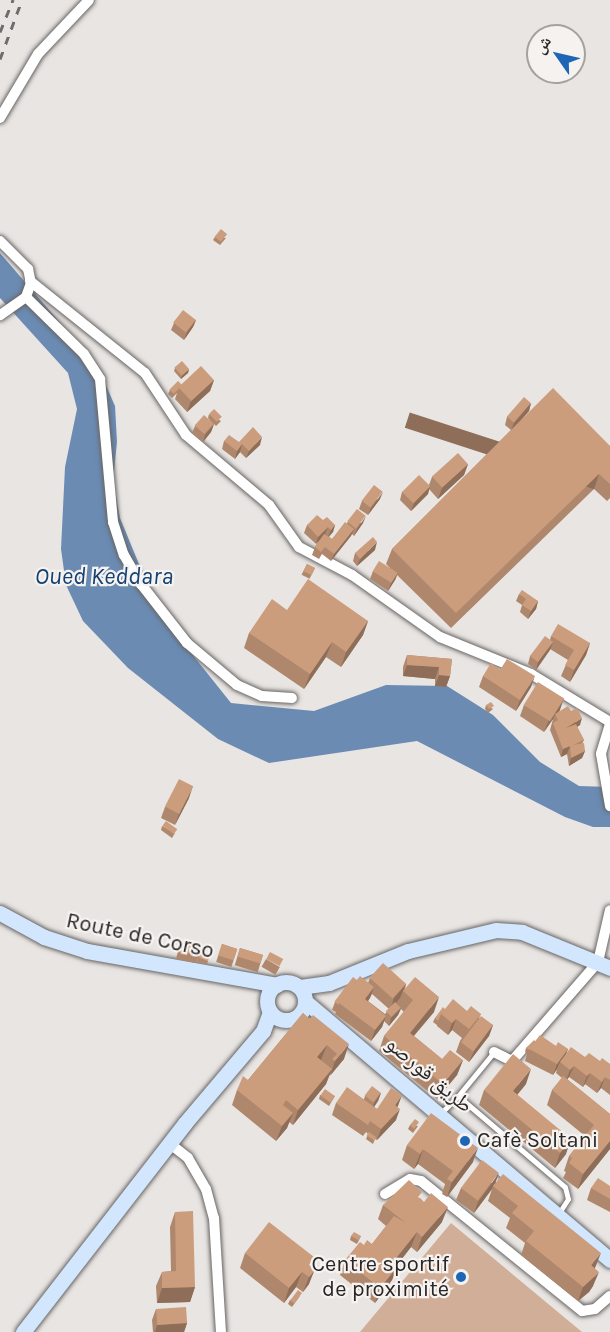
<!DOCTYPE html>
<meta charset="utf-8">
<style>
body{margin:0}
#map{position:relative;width:610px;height:1332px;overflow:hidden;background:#e8e5e3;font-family:Karla,"Noto Naskh Arabic",sans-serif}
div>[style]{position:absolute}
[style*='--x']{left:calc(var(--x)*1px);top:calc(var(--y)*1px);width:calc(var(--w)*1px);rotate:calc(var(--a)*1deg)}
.green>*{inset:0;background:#d1ae97}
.water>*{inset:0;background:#6b8bb3}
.roads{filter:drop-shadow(0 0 2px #686563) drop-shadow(0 0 2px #686563)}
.service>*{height:5px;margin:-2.5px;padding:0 2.5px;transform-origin:2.5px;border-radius:2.5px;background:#fff}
.minor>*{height:10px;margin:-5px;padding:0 5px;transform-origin:5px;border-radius:5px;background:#fff}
.secondary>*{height:15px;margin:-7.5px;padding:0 7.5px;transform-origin:7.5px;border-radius:7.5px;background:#d2e6fe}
.secondary>.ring{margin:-7.5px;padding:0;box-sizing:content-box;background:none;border:15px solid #d2e6fe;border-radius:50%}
.rail>*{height:3px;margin-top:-1.5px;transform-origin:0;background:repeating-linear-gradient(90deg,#6e6d6b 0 8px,transparent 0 16px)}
.wall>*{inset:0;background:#af876c;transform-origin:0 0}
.shaded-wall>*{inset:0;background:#8e6e58;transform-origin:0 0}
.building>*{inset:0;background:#cb9d7d;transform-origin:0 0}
.dots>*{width:16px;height:16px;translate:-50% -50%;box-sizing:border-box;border:3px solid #f6f2f0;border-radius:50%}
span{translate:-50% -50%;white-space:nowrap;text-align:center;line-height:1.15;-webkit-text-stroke:4.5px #f6f2f0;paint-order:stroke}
.street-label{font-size:22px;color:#282726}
.poi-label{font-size:22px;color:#282726}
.left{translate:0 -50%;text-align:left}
.right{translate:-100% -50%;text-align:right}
.water-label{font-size:24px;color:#134174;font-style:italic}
.north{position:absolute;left:526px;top:24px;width:60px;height:60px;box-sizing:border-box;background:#f6f2f0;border:2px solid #a4a19f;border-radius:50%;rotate:304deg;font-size:16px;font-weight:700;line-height:24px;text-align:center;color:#282726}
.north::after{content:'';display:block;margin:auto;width:21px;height:27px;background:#1d65b5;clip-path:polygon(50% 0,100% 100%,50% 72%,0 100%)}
</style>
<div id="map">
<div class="green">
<div style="clip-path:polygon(451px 1223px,582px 1332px,360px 1332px)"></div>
</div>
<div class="water">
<div style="clip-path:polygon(0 253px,98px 367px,115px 406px,117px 442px,113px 481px,120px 518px,148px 586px,176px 634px,231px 703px,314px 711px,386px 685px,447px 686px,493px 715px,540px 762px,579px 786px,610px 787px,610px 827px,593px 827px,565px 817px,417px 741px,269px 763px,218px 739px,128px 668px,83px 621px,66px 585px,61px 549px,65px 467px,77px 409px,68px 373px,0 298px)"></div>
</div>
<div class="roads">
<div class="service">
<div style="--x:458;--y:1096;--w:57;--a:-50.7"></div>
<div style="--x:440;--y:1114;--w:25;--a:-45"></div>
<div style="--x:458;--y:1096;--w:140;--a:40.4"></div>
<div style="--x:565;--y:1187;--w:12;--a:76"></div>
<div style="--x:568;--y:1199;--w:17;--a:123"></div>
</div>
<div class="minor">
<div style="--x:0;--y:118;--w:74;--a:-59.3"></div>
<div style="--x:38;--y:54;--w:74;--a:-46.6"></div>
<div style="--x:0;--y:241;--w:40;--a:45"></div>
<div style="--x:28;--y:269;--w:14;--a:78"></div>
<div style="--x:31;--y:283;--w:15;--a:110"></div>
<div style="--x:26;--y:297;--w:32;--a:145"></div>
<div style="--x:30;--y:281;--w:147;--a:38.7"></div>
<div style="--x:145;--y:373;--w:74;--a:56.5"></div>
<div style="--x:186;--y:435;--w:109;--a:40.1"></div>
<div style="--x:269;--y:505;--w:52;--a:54.5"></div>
<div style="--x:299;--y:547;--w:60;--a:27.8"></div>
<div style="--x:352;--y:575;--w:108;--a:35.2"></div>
<div style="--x:440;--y:637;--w:98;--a:22.1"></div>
<div style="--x:531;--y:674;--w:92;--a:31.3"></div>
<div style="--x:26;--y:297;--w:81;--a:44.5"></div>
<div style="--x:84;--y:354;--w:30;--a:57"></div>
<div style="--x:100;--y:379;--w:144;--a:84.8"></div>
<div style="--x:113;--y:522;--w:35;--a:72"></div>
<div style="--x:124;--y:555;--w:34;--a:60"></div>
<div style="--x:141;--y:584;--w:75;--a:52.1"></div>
<div style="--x:187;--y:643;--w:65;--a:40"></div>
<div style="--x:237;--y:685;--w:27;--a:24"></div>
<div style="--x:262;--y:696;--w:30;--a:4"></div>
<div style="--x:610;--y:724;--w:31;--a:107"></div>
<div style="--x:601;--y:754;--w:53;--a:80.2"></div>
<div style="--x:494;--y:1052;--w:20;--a:27"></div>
<div style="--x:512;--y:1061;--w:131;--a:-49"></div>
<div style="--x:598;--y:962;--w:53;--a:-77"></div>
<div style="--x:169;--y:1143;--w:24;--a:38"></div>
<div style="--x:188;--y:1158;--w:36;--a:60"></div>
<div style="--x:206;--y:1189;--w:30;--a:75"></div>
<div style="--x:214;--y:1218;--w:114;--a:86.5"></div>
<div style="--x:385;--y:1194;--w:29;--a:-31"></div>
<div style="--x:410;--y:1179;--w:11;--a:10"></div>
<div style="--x:421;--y:1181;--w:207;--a:38.9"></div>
<div style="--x:582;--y:1311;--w:13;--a:-9"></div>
<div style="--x:595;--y:1309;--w:20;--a:-41"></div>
</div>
<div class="secondary">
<div style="--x:0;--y:913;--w:50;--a:28.6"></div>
<div style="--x:44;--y:937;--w:45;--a:18"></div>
<div style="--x:87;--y:951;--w:193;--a:10.1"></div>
<div class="ring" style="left:267px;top:982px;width:23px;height:23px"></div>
<div style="--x:300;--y:987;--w:29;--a:-8"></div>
<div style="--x:329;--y:983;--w:85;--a:-22.1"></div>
<div style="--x:408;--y:951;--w:90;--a:-13.4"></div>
<div style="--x:496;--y:930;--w:26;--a:4"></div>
<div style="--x:522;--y:932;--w:95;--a:22.2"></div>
<div style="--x:306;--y:1002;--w:399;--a:40.3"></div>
<div style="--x:23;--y:1332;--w:264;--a:-52.2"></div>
<div style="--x:185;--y:1123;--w:121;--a:-49.7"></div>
<div style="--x:263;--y:1031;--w:20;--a:-70"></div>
</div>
</div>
<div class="rail">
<div style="--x:0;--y:32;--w:35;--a:-68"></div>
<div style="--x:0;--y:59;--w:63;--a:-69.6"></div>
</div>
<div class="wall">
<div style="clip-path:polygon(215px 237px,226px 238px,220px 245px,213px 240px)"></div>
<div style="clip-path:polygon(196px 320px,193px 327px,184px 340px,171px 330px,174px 323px)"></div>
<div style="clip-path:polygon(175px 368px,189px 369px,188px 373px,181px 379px,174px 371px)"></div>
<div style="clip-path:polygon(214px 380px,210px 391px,187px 412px,175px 399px,177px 393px,172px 398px,168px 394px,170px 390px,182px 385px)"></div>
<div style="clip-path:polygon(531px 403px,529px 411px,520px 422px,610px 446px,610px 498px,607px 501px,594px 489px,451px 628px,397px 575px,395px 580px,388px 591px,370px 579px,373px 571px,390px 568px,386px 564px,392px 549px,511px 430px,505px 425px,507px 417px)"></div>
<div style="clip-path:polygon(209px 414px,221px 421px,216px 426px,214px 424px,211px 432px,203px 442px,192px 433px,195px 426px,213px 424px,208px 418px)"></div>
<div style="clip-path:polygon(224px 441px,239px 442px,260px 445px,246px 458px,240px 452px,235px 459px,222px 449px)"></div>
<div style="clip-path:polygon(468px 464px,464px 475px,438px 499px,429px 489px,428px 494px,411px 511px,400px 500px,402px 492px,429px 485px,432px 477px)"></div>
<div style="clip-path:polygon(380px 499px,368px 515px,359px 509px,362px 501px)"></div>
<div style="clip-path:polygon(323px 520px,335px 525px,333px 532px,329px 537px,332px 539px,348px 522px,363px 523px,354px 536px,352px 534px,331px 561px,322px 554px,319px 559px,312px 555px,315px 547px,319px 540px,316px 544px,304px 533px,307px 525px)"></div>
<div style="clip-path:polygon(375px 550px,357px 566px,353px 561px,355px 553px)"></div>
<div style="left:307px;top:564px;width:9px;height:12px;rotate:27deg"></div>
<div style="clip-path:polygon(519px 594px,538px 601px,536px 609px,528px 619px,520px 612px,522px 605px,516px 601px)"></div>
<div style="clip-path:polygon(287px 610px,368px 621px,363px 635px,341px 667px,326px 657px,304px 689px,244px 648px,249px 633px)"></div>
<div style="clip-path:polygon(551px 636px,590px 643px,586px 655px,570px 682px,561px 676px,568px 660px,550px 649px,536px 670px,528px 664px,530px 656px,550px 640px)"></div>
<div style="clip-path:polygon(407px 655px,452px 659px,450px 676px,446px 687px,435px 686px,435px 679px,403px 676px,403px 667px)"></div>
<div style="clip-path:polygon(500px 670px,531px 687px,516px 711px,479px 687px,483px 676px)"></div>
<div style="clip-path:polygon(486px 705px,493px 709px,488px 713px,485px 709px)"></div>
<div style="clip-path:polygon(524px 705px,560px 710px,558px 712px,580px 725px,577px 727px,584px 740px,582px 744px,585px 751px,582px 758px,569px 766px,567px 754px,561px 757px,550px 730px,553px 719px,544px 732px,520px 716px)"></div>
<div style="clip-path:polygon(189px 798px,175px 825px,161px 818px,165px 807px)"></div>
<div style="clip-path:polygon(162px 826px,175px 833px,172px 838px,161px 830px)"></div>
<div style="clip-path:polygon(180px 943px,208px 961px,207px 964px,197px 962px,198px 958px,196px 963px,176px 959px)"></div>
<div style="left:222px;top:944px;width:16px;height:19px;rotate:18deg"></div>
<div style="left:240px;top:948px;width:24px;height:18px;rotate:17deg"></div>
<div style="left:266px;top:959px;width:16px;height:9px;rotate:30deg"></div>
<div style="clip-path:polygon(evenodd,370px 978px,406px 984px,405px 989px,434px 1012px,414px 1036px,442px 1059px,463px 1060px,457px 1075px,437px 1099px,379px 1051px,384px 1036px,404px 1012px,401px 1009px,398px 1015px,389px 1026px,384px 1021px,382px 1027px,371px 1041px,335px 1014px,336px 1012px,332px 1010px,335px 1002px,357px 980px,368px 983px,370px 978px,372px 994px,389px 1009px,385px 1014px,368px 1001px,372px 994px)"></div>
<div style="clip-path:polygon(445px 1009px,467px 1011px,481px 1014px,479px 1018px,493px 1025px,489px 1036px,469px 1062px,456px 1052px,460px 1041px,462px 1038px,452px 1030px,448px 1035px,437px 1026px,437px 1024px,437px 1025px,433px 1022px,435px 1018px)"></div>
<div style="clip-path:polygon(303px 1013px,344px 1059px,329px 1076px,326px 1084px,293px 1125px,289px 1122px,287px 1128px,276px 1141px,232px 1105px,237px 1090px,248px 1080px)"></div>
<div style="clip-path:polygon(535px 1041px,568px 1049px,566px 1054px,585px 1057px,610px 1064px,610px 1095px,601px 1088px,597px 1093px,585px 1084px,583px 1087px,569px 1077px,567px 1079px,610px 1114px,610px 1149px,578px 1189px,563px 1178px,566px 1172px,564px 1171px,569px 1156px,585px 1136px,547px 1105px,552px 1090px,562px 1078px,556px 1073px,557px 1069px,553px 1075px,525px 1061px,527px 1054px,525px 1052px,526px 1048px)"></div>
<div style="clip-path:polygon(526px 1084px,517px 1095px,566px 1154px,555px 1168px,479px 1105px,484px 1090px)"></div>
<div style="clip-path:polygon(381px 1093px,378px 1101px,374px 1107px,377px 1109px,397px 1107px,396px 1120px,377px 1140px,375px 1139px,373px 1144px,366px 1139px,368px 1134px,366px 1132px,363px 1136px,332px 1115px,336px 1103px,364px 1099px,365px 1096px)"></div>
<div style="clip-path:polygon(320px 1095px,335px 1096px,329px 1106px,319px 1099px)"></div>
<div style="clip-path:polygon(410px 1125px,418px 1126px,413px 1133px,408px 1129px)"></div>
<div style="clip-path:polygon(407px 1145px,473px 1162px,447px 1197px,442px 1194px,445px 1184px,418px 1164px,414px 1169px,402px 1160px)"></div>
<div style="clip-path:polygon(496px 1182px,595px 1268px,593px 1286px,589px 1292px,578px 1301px,521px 1255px,525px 1243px,506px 1228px,510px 1218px,488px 1201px,492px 1189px,474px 1213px,456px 1200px,461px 1188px)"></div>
<div style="clip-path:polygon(610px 1186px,610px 1212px,587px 1200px,591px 1188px)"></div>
<div style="clip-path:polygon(420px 1198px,442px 1222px,417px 1252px,411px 1247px,397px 1265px,392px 1280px,375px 1303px,340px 1275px,345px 1260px,364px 1245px,372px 1244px,386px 1226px,378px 1219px,383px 1205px)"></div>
<div style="clip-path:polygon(175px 1212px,195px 1287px,190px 1302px,157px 1303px,156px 1286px,162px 1272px,171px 1271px,170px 1227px)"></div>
<div style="clip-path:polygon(351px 1236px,361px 1236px,357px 1244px,350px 1240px)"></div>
<div style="clip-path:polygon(245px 1253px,311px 1267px,309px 1284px,303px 1292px,296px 1287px,284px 1303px,240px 1268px)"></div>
<div style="clip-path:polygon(300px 1296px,292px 1307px,288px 1304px,290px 1300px)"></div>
<div style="clip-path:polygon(156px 1309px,187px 1323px,184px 1332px,153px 1332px,152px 1320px)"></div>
</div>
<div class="shaded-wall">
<div style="clip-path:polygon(196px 320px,193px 327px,184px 340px,187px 332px)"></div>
<div style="clip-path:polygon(189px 369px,188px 373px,181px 379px,182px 375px)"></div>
<div style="clip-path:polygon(214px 380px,210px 391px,187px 412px,191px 401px)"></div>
<div style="clip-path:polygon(531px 403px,529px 411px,511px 431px,514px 423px)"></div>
<div style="clip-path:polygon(214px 424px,211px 432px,203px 442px,205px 435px)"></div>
<div style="clip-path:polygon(262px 437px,260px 445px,246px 458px,249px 451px)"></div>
<div style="clip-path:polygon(242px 444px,240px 452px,235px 459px,237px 451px)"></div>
<div style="clip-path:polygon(468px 464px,464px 475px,438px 499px,442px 488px)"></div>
<div style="left:599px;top:474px;width:16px;height:199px;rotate:108deg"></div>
<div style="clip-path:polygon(430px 486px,428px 494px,411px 511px,414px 503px)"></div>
<div style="clip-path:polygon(383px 492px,380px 499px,368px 515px,371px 508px)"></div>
<div style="clip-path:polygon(366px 516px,363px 523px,354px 536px,357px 529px)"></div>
<div style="clip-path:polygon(335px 525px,333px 532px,328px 537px,331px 530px)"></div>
<div style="clip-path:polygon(328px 527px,325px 534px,316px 544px,318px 537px)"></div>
<div style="clip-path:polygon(354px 529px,351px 536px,331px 561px,334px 554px)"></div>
<div style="clip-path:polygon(377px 542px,375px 550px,357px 566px,360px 559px)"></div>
<div style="clip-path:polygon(398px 573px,395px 580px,388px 591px,391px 583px)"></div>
<div style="clip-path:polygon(538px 601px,536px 609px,528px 619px,531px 611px)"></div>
<div style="clip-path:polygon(368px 621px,363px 635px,341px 667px,346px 652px)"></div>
<div style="clip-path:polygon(332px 642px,326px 657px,304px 689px,310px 674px)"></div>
<div style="clip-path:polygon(553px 642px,550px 650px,536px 670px,538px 662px)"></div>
<div style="clip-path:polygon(590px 643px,586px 655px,570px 682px,574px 670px)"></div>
<div style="clip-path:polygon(407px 665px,439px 667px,435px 679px,403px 676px)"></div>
<div style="clip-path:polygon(439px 675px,450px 676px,446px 687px,435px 686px)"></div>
<div style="clip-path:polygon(535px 676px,531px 687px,516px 711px,520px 700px)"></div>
<div style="clip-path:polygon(564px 698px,560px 710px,556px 716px,555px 714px,553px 719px,544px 732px,549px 720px)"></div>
<div style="clip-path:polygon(582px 718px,580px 725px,563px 735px,566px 728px)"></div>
<div style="clip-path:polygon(570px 746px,567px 754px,561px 757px,563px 749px)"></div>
<div style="clip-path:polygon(585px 751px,582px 758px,569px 766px,571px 758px)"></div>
<div style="clip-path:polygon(193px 786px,189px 798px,175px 825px,179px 814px)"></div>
<div style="clip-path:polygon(406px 984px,400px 998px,390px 1010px,394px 998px)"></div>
<div style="clip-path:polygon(374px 987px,370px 998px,361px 1011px,365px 999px)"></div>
<div style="clip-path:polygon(439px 997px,434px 1012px,404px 1047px,410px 1033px)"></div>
<div style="clip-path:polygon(401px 1008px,398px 1015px,389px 1026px,391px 1018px)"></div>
<div style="clip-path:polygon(386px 1016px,382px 1027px,371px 1041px,375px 1030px)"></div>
<div style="clip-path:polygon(456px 1019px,452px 1030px,448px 1035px,452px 1023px)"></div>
<div style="clip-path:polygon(493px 1025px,489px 1036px,469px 1062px,474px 1051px)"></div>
<div style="clip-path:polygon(349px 1044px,344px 1059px,330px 1076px,335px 1061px)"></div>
<div style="clip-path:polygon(327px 1045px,321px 1060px,311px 1072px,317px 1057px)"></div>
<div style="clip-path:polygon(568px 1049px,564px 1060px,560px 1062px,557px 1069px,553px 1075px,557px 1064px)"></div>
<div style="clip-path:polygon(463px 1060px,457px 1075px,437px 1099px,443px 1084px)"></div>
<div style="clip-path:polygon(574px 1066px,569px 1077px,566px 1081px,570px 1070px)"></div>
<div style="clip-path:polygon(332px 1069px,326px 1084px,293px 1125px,298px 1110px)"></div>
<div style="clip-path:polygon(531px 1069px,526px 1084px,508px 1106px,513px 1091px)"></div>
<div style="clip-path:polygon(590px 1073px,585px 1084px,583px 1087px,587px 1076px)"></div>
<div style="clip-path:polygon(605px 1077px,601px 1088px,597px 1093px,602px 1082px)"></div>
<div style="clip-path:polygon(381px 1093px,378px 1101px,372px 1110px,374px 1103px)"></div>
<div style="clip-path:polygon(402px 1095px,398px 1106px,391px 1117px,395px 1105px)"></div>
<div style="clip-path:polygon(400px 1109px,396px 1120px,377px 1140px,381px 1129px)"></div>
<div style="clip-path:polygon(293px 1113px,287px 1128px,276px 1141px,282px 1126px)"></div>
<div style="clip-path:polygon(571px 1139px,566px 1154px,555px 1168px,560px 1153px)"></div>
<div style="clip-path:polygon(610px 1141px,610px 1149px,578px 1189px,583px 1174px)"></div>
<div style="clip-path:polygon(478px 1148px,473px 1162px,447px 1197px,452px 1182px)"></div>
<div style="clip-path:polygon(423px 1149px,418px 1164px,414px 1169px,420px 1154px)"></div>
<div style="clip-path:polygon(499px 1173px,495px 1184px,493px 1186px,492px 1189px,474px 1213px,478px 1202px)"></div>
<div style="clip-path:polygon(448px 1207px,442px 1222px,417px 1252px,422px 1237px)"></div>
<div style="clip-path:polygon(417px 1232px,411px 1247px,388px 1277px,393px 1262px)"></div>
<div style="clip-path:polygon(601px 1253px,595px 1268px,586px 1280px,591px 1265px)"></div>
<div style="clip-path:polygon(398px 1266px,392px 1280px,375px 1303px,380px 1288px)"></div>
<div style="clip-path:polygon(315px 1269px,309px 1284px,303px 1292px,309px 1277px)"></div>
<div style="clip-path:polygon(302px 1272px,296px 1287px,284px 1303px,289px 1288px)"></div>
<div style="clip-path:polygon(599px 1272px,593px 1286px,589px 1292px,578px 1301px,583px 1287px)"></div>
<div style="clip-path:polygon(195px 1287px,190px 1302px,157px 1303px,162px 1288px)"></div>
<div style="clip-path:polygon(187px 1323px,184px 1332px,155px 1332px,157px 1325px)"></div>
</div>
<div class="building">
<div style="left:221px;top:229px;width:8px;height:10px;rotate:40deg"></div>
<div style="left:183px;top:310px;width:16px;height:16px;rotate:38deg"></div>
<div style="left:182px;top:361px;width:11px;height:10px;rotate:49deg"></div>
<div style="left:201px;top:366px;width:19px;height:31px;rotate:47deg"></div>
<div style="left:178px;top:381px;width:6px;height:12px;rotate:45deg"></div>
<div style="clip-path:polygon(553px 388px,610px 446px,610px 484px,599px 474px,456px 613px,392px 549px)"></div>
<div style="left:524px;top:397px;width:9px;height:26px;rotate:41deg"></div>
<div style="left:214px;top:409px;width:11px;height:7px;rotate:45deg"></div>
<div style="left:204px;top:415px;width:13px;height:14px;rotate:42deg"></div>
<div style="clip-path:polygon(253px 427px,262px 437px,249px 451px,242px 444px,237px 451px,224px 441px,229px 435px,239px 442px)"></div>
<div style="left:458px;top:453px;width:15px;height:35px;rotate:48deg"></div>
<div style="left:419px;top:475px;width:16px;height:24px;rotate:45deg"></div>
<div style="left:374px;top:485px;width:11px;height:20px;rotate:38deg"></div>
<div style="left:357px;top:509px;width:11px;height:16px;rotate:38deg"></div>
<div style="clip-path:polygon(317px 515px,323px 520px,327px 517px,335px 525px,331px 530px,328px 527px,318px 537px,307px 525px)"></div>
<div style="clip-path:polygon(345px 522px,354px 529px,334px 554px,325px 547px,321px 552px,315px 547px,324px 534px,332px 539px)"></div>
<div style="clip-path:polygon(373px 537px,377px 542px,360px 559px,355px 553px)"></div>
<div style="left:379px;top:561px;width:22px;height:12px;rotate:32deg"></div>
<div style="left:307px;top:564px;width:9px;height:8px;rotate:27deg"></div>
<div style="clip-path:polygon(308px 579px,368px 621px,346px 652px,332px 642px,310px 674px,249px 633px,272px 599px,287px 610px)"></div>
<div style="clip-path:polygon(522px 590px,538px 601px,531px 611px,522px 605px,526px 599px,519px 594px)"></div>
<div style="clip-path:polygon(558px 624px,590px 643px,574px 670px,565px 665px,574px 650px,551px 636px)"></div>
<div style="left:545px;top:636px;width:10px;height:25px;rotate:37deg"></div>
<div style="clip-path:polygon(407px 655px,452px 659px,450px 676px,439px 675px,439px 667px,407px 665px)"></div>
<div style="clip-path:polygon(507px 659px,535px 676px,520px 700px,483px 676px,491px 663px,500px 670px)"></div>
<div style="left:538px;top:682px;width:31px;height:27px;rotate:32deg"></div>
<div style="clip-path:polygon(491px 702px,494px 706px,489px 709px,486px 705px)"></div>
<div style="clip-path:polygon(568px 706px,571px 711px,577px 708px,582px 718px,566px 728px,576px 724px,584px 740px,573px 745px,584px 743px,585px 751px,571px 758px,570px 746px,563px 749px,553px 723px,558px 720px,555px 714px)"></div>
<div style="left:179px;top:779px;width:16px;height:31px;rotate:27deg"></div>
<div style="left:166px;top:821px;width:14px;height:6px;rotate:36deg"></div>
<div style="left:180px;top:943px;width:21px;height:8px;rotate:11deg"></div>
<div style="left:222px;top:944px;width:16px;height:12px;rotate:18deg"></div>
<div style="left:240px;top:948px;width:24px;height:9px;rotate:17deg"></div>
<div style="clip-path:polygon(200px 951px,210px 954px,208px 961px,199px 958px)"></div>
<div style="left:270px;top:952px;width:15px;height:8px;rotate:28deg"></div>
<div style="left:383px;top:963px;width:31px;height:20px;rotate:42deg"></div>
<div style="clip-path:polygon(360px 976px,374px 987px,365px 999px,386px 1016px,375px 1030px,339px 1003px)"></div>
<div style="left:353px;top:977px;width:5px;height:31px;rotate:37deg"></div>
<div style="clip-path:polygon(415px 977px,439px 997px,410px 1033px,442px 1059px,450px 1050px,463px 1060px,443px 1084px,384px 1036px,413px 1000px,403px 991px)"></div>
<div style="clip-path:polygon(453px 999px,467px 1011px,471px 1006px,481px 1014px,469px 1029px,456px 1019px,452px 1023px,441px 1014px)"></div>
<div style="left:395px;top:1002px;width:8px;height:13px;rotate:45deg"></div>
<div style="clip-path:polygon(443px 1007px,445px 1009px,441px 1014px,438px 1021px,435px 1018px)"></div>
<div style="clip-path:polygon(303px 1013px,310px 1019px,313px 1015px,349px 1044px,335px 1061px,332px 1059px,337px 1054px,327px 1045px,317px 1057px,332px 1069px,298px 1110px,286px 1100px,283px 1105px,293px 1113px,282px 1126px,237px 1090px,243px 1076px,248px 1080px)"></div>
<div style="left:481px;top:1016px;width:15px;height:33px;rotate:37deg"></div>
<div style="clip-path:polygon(540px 1035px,556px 1046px,558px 1042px,568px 1049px,557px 1064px,529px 1049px)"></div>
<div style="clip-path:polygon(534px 1040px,535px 1041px,529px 1050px,526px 1048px)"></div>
<div style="clip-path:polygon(571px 1047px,585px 1057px,589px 1053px,600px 1061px,602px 1058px,610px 1064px,610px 1080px,605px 1077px,602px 1082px,590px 1073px,587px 1076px,574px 1066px,570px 1070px,560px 1062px)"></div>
<div style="clip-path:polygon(513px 1054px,531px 1069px,513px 1091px,571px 1139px,560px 1153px,484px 1090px)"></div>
<div style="clip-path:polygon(563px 1076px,610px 1114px,610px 1141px,583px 1174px,569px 1163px,572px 1158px,569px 1156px,594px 1125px,552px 1090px)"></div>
<div style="left:372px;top:1086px;width:11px;height:12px;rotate:38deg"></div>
<div style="clip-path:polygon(347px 1087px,377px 1109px,391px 1088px,402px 1095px,395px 1105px,400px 1109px,381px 1129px,370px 1121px,368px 1125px,336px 1103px)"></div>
<div style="left:325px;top:1089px;width:12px;height:8px;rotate:35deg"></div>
<div style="clip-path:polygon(431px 1113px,478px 1148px,452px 1182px,447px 1179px,453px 1171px,423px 1149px,420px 1154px,407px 1145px)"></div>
<div style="clip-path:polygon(415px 1119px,419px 1122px,414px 1129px,410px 1125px)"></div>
<div style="left:369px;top:1132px;width:9px;height:4px;rotate:36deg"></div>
<div style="left:482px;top:1160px;width:21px;height:35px;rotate:37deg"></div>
<div style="clip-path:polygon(503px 1174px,601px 1253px,591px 1265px,599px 1272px,594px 1277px,583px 1287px,526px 1241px,534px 1231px,512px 1213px,518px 1206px,493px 1186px)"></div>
<div style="clip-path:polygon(598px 1178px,610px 1186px,610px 1199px,591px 1188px)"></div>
<div style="clip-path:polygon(409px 1180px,422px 1192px,418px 1197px,424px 1202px,431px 1193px,448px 1207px,422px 1237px,417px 1232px,393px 1262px,398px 1266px,380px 1288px,345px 1260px,360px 1242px,364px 1245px,367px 1240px,372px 1244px,394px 1216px,406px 1223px,383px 1205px)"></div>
<div style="clip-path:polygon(193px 1211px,195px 1287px,162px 1288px,162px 1272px,176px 1271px,175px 1212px)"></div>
<div style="clip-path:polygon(269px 1222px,314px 1257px,309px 1265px,315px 1269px,309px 1277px,302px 1272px,289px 1288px,245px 1253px)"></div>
<div style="clip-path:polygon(354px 1232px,361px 1236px,358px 1240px,351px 1236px)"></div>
<div style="left:298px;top:1290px;width:5px;height:13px;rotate:37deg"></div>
<div style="left:186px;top:1307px;width:16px;height:30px;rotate:86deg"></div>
</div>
<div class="dots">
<div style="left:465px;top:1141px;background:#1d65b5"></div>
<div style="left:461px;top:1277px;background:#1d65b5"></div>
</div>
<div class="street-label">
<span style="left:140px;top:936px;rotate:12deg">Route de Corso</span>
<span style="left:429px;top:1075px;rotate:40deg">طريق قورصو</span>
</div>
<div class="poi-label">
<span class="left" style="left:477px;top:1141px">Cafè Soltani</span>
<span class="right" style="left:449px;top:1277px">Centre sportif<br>de proximité</span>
</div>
<div class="water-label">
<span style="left:104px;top:577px">Oued Keddara</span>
</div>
<div class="north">ش</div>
</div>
